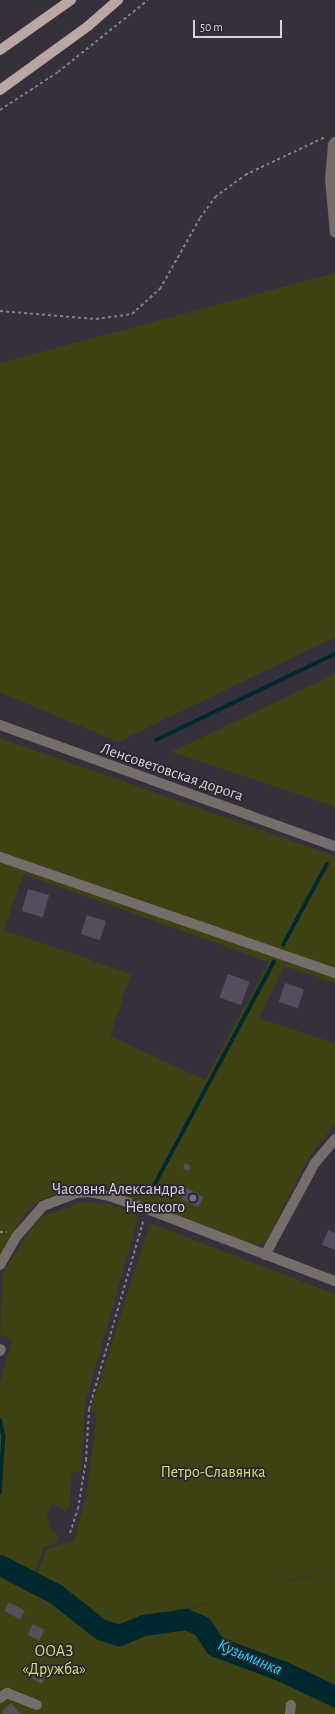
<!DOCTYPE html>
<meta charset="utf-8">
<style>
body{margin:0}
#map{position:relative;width:335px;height:1714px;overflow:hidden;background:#362f3c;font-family:"Alegreya Sans",sans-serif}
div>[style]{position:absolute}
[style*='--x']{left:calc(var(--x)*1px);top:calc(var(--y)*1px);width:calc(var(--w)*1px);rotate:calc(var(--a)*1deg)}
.green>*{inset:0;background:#3e4212}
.stream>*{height:3.5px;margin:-1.75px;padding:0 1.75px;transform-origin:1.75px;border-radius:1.75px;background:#00282f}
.river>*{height:21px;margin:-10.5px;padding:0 10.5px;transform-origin:10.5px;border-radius:10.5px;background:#00282f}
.building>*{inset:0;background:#544d5b;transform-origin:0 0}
.path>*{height:2px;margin-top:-1px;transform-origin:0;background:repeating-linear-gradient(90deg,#837e89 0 3px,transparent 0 6px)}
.minor>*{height:10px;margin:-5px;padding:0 5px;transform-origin:5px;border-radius:5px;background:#766d6b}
.major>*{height:10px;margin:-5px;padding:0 5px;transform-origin:5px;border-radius:5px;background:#b8a7a3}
.dots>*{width:11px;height:11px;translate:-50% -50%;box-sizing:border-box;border:2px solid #2c2532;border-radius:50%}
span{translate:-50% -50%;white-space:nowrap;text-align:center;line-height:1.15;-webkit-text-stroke:3.5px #2c2532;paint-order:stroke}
.street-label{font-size:16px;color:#d8d4dd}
.poi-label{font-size:16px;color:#d8d4dd}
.right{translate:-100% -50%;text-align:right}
.park-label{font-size:16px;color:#d6e16b}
.water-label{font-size:17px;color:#08dffb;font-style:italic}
.scale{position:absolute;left:193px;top:20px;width:89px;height:18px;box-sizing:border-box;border:2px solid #d8d4dd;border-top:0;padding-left:5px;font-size:12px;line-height:14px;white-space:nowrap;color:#d8d4dd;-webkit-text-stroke:3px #2c2532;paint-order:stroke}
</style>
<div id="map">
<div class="green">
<div style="clip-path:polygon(335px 273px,335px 637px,118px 742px,0 692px,0 363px)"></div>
<div style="clip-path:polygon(335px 674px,335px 807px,171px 752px)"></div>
<div style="clip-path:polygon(evenodd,0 738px,335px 856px,335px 983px,284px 966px,259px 1018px,335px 1043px,335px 1124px,309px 1157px,265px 1243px,250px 1245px,103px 1187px,75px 1188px,42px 1199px,25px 1213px,0 1255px,0 738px,23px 874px,269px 962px,205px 1080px,110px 1036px,131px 974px,4px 930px,23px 874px)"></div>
<div style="clip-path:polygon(81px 1202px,94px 1202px,119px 1207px,136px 1214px,138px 1219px,85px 1404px,81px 1471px,74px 1472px,71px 1475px,70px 1507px,65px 1511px,60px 1506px,51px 1505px,47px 1515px,50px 1529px,58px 1535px,57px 1542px,44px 1547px,33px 1576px,0 1559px,0 1383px,12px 1340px,0 1334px,3px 1273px,31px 1228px,44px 1216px)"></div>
<div style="clip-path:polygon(150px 1223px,335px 1294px,335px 1585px,304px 1576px,258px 1589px,304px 1577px,335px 1585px,335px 1714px,0 1714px,0 1565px,56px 1594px,100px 1628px,119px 1635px,144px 1625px,184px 1619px,180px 1612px,218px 1600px,126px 1625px,102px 1621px,36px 1577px,47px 1549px,74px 1541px,86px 1498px,97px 1414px,91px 1409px)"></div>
</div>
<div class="stream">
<div style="--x:156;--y:740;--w:199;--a:-25.7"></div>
<div style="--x:283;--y:945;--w:92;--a:-61.5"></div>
<div style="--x:150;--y:1193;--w:262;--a:-61.8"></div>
<div style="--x:0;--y:1420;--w:16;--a:76"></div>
<div style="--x:4;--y:1436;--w:57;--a:94"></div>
</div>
<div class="river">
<div style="--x:0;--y:1565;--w:63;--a:27.4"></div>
<div style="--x:56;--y:1594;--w:56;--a:38.5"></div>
<div style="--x:100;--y:1629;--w:20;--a:18"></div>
<div style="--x:119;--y:1635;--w:27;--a:-22"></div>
<div style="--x:144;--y:1625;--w:41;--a:-8.3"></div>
<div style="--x:185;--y:1619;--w:18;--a:22"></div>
<div style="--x:202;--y:1626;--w:24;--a:57"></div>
<div style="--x:215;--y:1646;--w:72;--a:20.5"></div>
<div style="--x:282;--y:1671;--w:59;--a:25.3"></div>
</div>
<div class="building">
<div style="left:28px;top:889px;width:22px;height:23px;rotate:16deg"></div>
<div style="left:87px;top:915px;width:20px;height:20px;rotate:18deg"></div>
<div style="left:228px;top:974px;width:23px;height:25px;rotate:20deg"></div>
<div style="left:285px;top:983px;width:20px;height:20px;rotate:18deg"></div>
<div style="clip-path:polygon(185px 1163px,191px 1166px,189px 1171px,183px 1169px)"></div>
<div style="left:187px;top:1188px;width:19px;height:12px;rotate:28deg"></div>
<div style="clip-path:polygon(328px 1230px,335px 1233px,335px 1250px,322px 1245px)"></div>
<div style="left:9px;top:1602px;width:18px;height:10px;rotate:29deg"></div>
<div style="left:33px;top:1624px;width:13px;height:12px;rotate:27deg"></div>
<div style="clip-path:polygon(35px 1668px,47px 1673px,42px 1684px,31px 1678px)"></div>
<div style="clip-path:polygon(11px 1703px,21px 1714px,3px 1714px,1px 1712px)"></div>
</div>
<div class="path">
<div style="--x:0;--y:110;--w:69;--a:-33.2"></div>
<div style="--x:58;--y:72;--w:115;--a:-38.7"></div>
<div style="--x:0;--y:311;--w:96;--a:4.8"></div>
<div style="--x:96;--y:319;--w:36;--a:-8"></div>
<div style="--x:132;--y:314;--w:38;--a:-42"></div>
<div style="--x:160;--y:289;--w:81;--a:-60.6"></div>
<div style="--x:200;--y:218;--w:26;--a:-54"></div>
<div style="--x:215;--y:197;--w:37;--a:-36"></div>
<div style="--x:245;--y:175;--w:89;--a:-25.4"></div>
<div style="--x:0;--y:1232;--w:7;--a:0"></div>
<div style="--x:70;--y:1533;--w:25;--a:-72"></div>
<div style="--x:78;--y:1509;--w:50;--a:-80.7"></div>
<div style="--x:86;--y:1460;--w:51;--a:-86.6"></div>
<div style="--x:89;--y:1409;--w:198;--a:-73.9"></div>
</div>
<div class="minor">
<div style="--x:335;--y:142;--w:4;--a:124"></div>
<div style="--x:333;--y:145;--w:34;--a:95"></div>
<div style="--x:330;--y:179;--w:54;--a:84.7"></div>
<div style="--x:0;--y:725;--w:356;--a:19.9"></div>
<div style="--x:0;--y:857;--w:355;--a:19.1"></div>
<div style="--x:265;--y:1255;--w:105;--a:-61.5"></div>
<div style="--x:315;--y:1163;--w:31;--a:-50"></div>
<div style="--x:0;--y:1265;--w:32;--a:-60"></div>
<div style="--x:16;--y:1237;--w:41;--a:-48.9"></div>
<div style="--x:43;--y:1206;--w:36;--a:-21"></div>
<div style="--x:77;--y:1193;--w:12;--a:-5"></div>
<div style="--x:89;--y:1192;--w:20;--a:11"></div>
<div style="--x:109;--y:1196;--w:40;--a:18.9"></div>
<div style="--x:147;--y:1209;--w:201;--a:21"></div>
<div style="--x:0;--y:1351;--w:2;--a:-63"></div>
<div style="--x:0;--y:1698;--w:9;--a:-36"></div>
<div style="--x:7;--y:1693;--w:32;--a:22"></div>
<div style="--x:290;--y:1714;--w:9;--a:-84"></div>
</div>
<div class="major">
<div style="--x:0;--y:50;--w:87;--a:-35.2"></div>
<div style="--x:0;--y:90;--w:109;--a:-36"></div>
<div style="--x:88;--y:26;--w:40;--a:-41"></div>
</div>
<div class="dots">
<div style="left:193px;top:1198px;background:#6b7280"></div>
</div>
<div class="street-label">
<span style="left:172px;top:772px;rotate:19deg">Ленсоветовская дорога</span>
</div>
<div class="poi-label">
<span class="right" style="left:185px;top:1198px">Часовня Александра<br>Невского</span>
</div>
<div class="park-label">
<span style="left:213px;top:1472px">Петро-Славянка</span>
<span style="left:54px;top:1660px">ООАЗ<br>«Дружба»</span>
</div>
<div class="water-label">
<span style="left:250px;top:1657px;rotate:23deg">Кузьминка</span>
</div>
<div class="scale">50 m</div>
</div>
